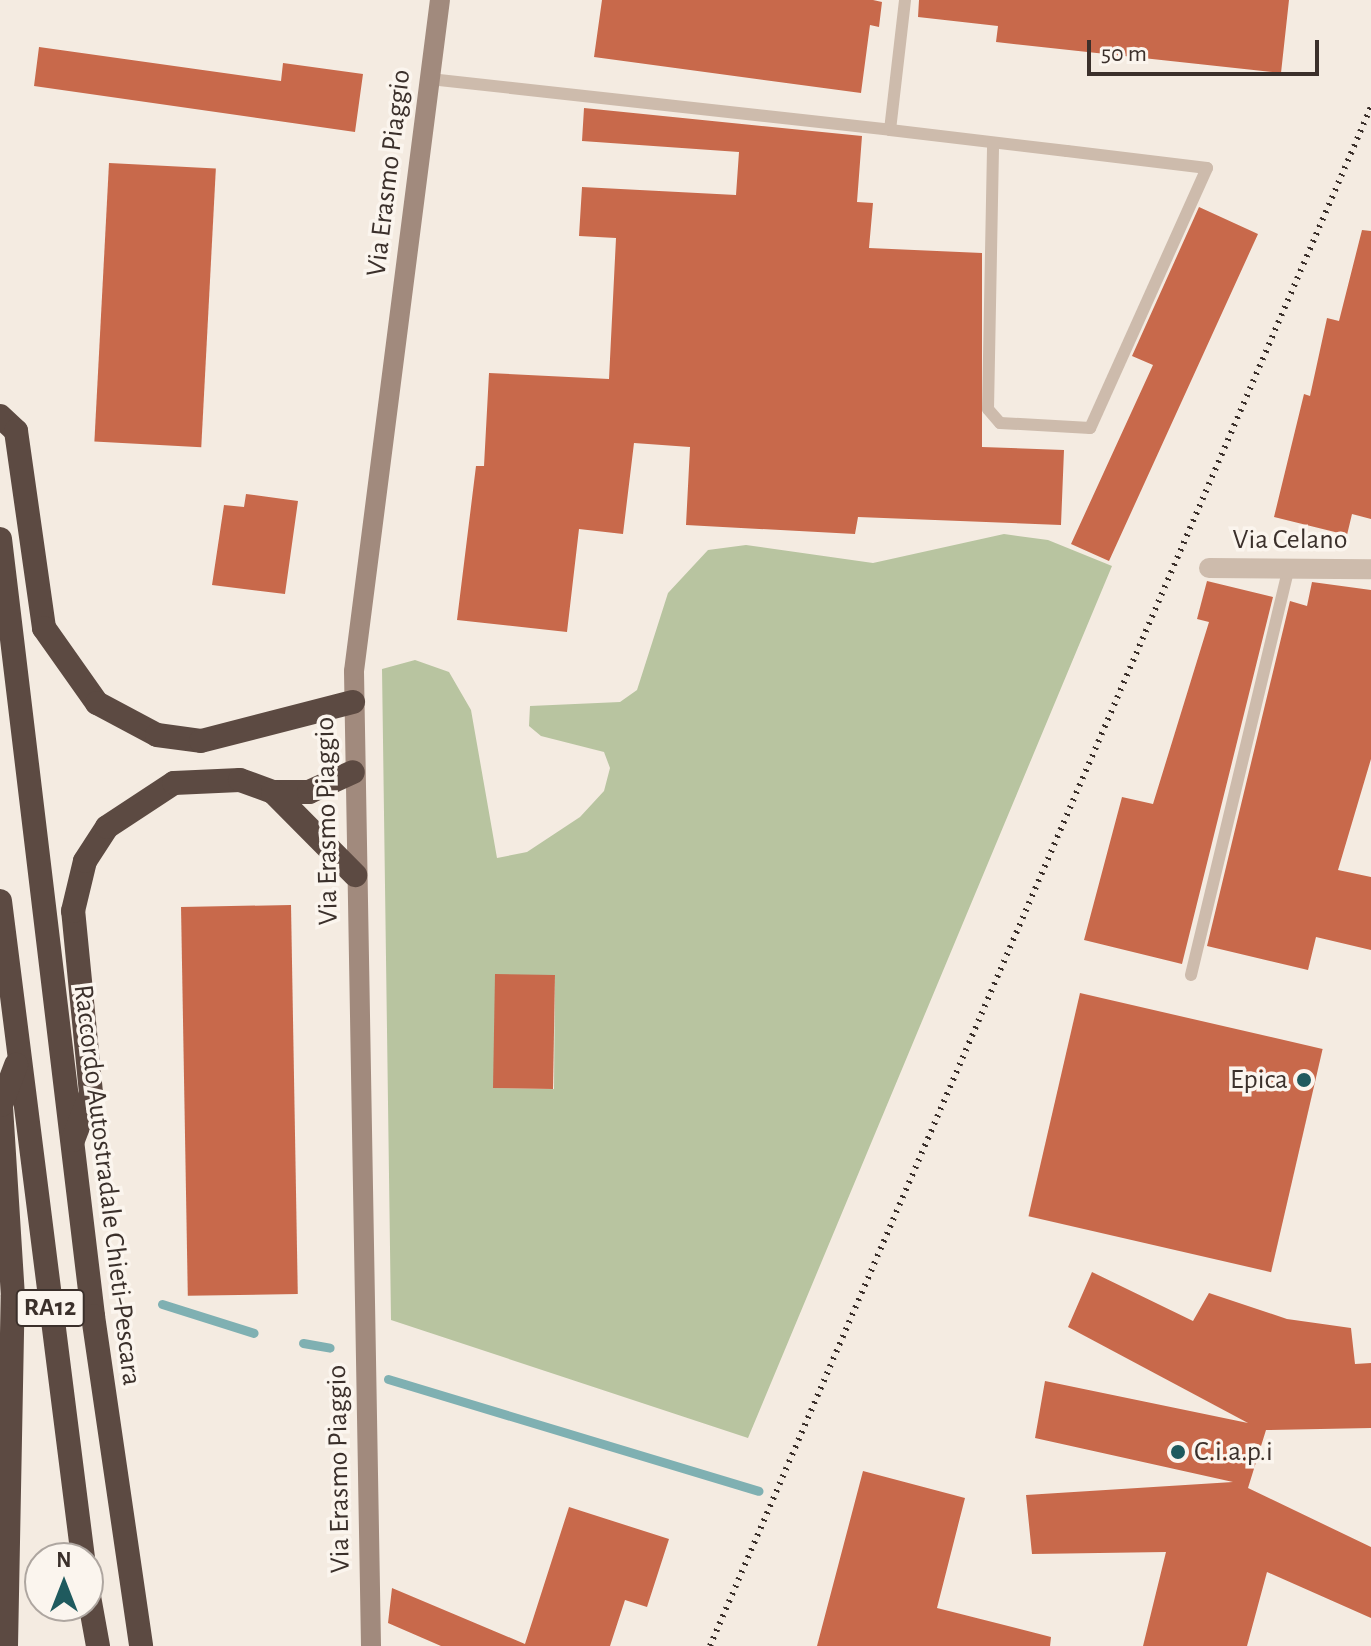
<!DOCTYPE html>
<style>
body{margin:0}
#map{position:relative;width:1371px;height:1646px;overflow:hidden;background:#f4ebe1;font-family:"Alegreya Sans",sans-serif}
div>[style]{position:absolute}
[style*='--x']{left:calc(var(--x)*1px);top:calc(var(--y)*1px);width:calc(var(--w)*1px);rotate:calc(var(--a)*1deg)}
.green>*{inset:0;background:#b8c4a0}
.stream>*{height:9px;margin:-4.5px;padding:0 4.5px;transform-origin:4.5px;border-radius:4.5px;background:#7fb0b2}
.building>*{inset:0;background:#c8694b;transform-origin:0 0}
.lane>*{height:12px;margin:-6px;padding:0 6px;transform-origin:6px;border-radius:6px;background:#cdbbac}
.street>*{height:20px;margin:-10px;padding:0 10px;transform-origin:10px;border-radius:10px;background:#cdbbac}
.secondary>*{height:20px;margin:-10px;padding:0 10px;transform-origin:10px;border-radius:10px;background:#a18a7d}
.highway>*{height:24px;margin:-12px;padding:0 12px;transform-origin:12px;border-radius:12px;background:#5c4a42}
.rail>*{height:6px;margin-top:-3px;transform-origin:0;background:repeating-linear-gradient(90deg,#3b302b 0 2px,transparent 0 8px)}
.dots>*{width:22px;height:22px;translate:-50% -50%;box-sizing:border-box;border:4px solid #fbf5ee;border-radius:50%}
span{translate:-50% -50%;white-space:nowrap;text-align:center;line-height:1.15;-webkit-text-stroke:7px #fbf5ee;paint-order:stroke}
.shield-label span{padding:2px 6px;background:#fbf5ee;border:2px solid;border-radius:6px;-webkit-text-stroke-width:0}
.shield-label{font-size:26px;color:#3b302b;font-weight:700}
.street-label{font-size:28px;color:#3b302b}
.poi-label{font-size:28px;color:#3b302b}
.right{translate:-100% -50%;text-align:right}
.left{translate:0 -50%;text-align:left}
.north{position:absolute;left:24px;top:1542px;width:80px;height:80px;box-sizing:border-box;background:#fbf5ee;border:2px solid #aea6a0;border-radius:50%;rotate:0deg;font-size:22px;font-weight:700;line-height:32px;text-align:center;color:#3b302b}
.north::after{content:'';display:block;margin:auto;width:28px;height:36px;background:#1f5a5e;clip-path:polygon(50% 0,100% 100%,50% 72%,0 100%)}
.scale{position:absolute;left:1087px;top:40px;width:232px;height:36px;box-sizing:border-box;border:4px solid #3b302b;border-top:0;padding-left:10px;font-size:24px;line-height:28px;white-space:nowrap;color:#3b302b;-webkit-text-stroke:6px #fbf5ee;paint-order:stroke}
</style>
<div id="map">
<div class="green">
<div style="clip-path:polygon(evenodd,1004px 534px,1048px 540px,1112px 566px,748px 1438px,391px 1320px,382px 669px,415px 660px,449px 672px,471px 710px,497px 858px,527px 852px,580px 817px,604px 791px,610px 768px,604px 752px,541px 736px,529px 726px,530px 706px,620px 702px,637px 690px,668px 593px,708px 550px,746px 545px,873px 563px,1004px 534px,496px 975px,555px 976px,554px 1089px,494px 1088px,496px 975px)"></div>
</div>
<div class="stream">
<div style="--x:162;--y:1304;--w:96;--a:17.5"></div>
<div style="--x:303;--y:1343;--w:27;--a:10"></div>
<div style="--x:388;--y:1379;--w:387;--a:16.8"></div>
</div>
<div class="building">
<div style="clip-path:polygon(602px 0,873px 0,882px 2px,879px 27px,870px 25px,861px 93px,594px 57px)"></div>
<div style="clip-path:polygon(919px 0,1289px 0,1281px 73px,996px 42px,998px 26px,918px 17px)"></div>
<div style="clip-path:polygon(39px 47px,281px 81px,283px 63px,363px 74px,355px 132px,34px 86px)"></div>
<div style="clip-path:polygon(584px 108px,862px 136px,857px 202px,873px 203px,869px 248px,982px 253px,982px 447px,1064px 450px,1061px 525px,858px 517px,855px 534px,686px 525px,690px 447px,634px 443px,623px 534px,579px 529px,567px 632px,457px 620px,476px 466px,484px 466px,489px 373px,609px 379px,616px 238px,579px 236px,582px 187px,736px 195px,739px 152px,582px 141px)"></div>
<div style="left:109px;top:163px;width:107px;height:279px;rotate:3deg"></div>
<div style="clip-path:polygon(1199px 207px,1258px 234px,1109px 561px,1071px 544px,1153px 365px,1132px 356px)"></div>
<div style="clip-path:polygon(1362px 230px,1371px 231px,1371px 519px,1352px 514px,1347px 535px,1274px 517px,1304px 394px,1310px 396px,1327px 318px,1339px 321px)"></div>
<div style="clip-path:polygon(246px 494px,298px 501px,285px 594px,212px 585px,224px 505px,244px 507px)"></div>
<div style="clip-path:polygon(1207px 581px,1273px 597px,1182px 964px,1084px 940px,1122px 797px,1153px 804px,1209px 622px,1197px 619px)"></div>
<div style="clip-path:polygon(1312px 582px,1371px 590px,1371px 759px,1338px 870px,1371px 877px,1371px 950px,1316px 937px,1308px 970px,1207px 946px,1290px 601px,1307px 606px)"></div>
<div style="left:291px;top:905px;width:389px;height:110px;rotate:89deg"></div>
<div style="left:495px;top:974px;width:60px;height:114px;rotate:1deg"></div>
<div style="left:1080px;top:993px;width:249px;height:229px;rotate:13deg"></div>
<div style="clip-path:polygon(1092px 1272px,1193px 1321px,1209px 1293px,1287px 1319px,1351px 1328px,1355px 1364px,1371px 1363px,1371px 1428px,1266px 1430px,1248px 1488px,1371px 1547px,1371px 1618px,1267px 1572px,1247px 1646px,1143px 1646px,1166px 1552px,1032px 1554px,1026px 1495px,1233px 1482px,1035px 1438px,1045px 1381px,1248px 1423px,1068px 1327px)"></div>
<div style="clip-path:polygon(863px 1471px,965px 1498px,937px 1608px,1051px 1637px,1050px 1646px,817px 1646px)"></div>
<div style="clip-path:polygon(569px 1507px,669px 1539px,647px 1607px,625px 1600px,610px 1646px,441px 1646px,388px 1623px,392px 1588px,525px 1644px)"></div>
</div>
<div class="lane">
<div style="--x:430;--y:79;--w:463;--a:6.3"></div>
<div style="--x:890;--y:130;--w:178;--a:6.8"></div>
<div style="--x:1067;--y:151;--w:141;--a:6.9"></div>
<div style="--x:1207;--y:168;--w:285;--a:114.2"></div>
<div style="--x:1090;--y:428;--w:90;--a:-176.8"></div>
<div style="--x:1000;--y:423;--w:18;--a:-131"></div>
<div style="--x:988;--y:409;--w:266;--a:-88.9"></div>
<div style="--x:890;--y:130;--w:131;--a:-83.4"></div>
<div style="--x:1191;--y:975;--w:419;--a:-76.5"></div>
</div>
<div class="street">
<div style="--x:1209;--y:568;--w:162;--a:0.4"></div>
</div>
<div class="secondary">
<div style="--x:371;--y:1646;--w:975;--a:-91"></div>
<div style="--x:354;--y:671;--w:676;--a:-82.7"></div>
</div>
<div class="highway">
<div style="--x:0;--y:416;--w:22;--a:43"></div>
<div style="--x:16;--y:431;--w:199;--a:81.9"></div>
<div style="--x:44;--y:628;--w:92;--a:54.8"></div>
<div style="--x:97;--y:703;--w:68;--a:28.1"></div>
<div style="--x:157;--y:735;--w:44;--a:7.8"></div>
<div style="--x:201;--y:741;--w:157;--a:-14.4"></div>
<div style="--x:0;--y:539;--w:783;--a:83.17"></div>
<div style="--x:93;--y:1316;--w:333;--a:81.7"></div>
<div style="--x:273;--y:792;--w:36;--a:0"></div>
<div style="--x:309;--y:792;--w:48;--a:-24.4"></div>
<div style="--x:0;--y:901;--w:662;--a:82.8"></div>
<div style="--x:73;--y:1140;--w:50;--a:-69"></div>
<div style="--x:91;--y:1093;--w:183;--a:-95.6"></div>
<div style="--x:73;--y:911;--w:51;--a:-76.5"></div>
<div style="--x:85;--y:861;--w:40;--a:-57.1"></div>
<div style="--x:107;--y:827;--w:80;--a:-33.3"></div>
<div style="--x:174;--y:783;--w:66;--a:-2.6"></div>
<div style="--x:240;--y:780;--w:35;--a:20"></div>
<div style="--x:273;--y:792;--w:117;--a:45.3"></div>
<div style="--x:88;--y:1591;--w:56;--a:79.7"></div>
<div style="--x:6;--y:1646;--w:349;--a:-88.9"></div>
<div style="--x:13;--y:1297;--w:192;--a:-93.6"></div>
<div style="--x:1;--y:1105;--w:43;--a:-69.4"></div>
</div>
<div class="rail">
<div style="--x:710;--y:1646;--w:1675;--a:-66.76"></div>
</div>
<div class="dots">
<div style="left:1304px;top:1080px;background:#1f5a5e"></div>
<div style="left:1178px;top:1452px;background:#1f5a5e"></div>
</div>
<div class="shield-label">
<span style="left:50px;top:1308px">RA12</span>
</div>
<div class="street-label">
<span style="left:389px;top:173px;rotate:-83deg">Via Erasmo Piaggio</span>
<span style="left:1290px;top:540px">Via Celano</span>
<span style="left:327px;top:821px;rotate:-91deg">Via Erasmo Piaggio</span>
<span style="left:107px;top:1185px;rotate:83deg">Raccordo Autostradale Chieti-Pescara</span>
<span style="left:339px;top:1469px;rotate:-91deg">Via Erasmo Piaggio</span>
</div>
<div class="poi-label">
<span class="right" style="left:1288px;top:1080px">Epica</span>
<span class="left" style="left:1194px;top:1452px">C.i.a.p.i</span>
</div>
<div class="north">N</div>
<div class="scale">50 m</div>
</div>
